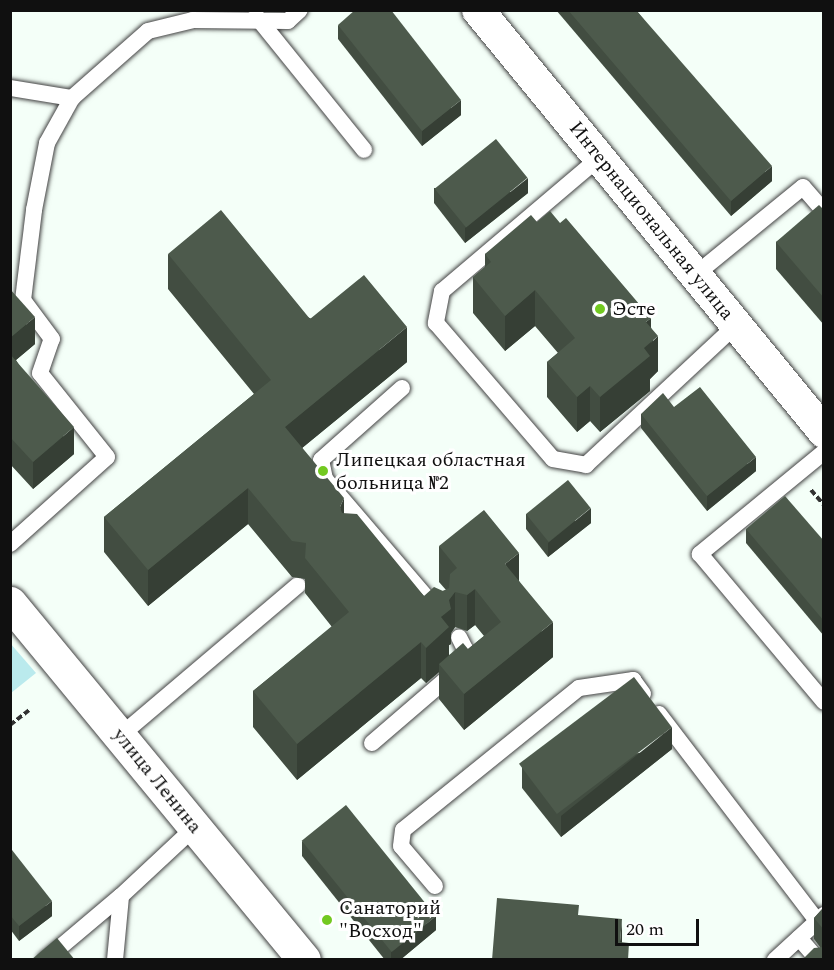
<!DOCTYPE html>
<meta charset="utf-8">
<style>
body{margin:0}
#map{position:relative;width:834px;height:970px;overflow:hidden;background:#f4fff8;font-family:Spectral,serif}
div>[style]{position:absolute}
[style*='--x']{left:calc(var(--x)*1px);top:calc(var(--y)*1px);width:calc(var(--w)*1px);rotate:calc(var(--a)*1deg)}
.green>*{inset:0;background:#baeaed}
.path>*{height:4px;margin-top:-2px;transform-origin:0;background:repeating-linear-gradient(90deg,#323232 0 6px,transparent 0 9px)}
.roads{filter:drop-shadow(0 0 2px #434343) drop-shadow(0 0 2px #434343)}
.service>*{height:16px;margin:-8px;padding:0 8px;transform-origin:8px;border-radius:8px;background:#fff}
.minor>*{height:32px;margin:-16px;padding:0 16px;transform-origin:16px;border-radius:16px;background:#fff}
.tertiary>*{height:33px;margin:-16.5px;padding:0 16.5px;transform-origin:16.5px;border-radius:16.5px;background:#fff}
.wall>*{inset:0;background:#424d41}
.shaded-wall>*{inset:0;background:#363f35}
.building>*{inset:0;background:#4d5a4c;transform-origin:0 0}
.dots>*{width:16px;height:16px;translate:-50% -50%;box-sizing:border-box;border:3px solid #fff;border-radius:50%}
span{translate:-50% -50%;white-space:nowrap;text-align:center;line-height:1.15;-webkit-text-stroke:6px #fff;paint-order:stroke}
.street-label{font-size:20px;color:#101010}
.poi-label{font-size:20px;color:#101010}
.left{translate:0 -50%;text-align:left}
.frame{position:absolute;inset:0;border:12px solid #101010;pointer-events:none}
.scale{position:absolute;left:615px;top:919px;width:84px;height:27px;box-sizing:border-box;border:3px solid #101010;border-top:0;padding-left:8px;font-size:18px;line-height:21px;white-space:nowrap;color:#101010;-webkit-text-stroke:4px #fff;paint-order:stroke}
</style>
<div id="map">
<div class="green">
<div style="clip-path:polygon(10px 643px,36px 673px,11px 693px,10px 693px)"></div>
</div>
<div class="path">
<div style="--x:811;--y:490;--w:20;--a:49"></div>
<div style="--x:10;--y:725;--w:24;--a:-38"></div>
</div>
<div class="roads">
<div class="service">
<div style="--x:256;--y:16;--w:172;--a:51.1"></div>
<div style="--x:10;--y:88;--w:63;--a:9.2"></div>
<div style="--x:599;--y:158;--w:206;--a:139.7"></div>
<div style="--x:442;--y:291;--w:33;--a:101"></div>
<div style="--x:436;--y:323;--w:179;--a:49.3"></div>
<div style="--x:553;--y:459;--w:34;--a:10"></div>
<div style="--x:586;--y:465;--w:205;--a:-43"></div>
<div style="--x:695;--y:275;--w:139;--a:-39.2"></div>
<div style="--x:803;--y:187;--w:32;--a:49"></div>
<div style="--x:402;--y:388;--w:108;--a:138.4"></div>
<div style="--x:321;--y:460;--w:19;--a:78"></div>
<div style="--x:325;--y:479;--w:175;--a:49.4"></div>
<div style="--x:824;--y:452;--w:161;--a:140.6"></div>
<div style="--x:700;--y:554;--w:193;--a:50"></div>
<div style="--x:10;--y:544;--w:130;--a:-41.9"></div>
<div style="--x:107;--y:457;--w:107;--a:-128.6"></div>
<div style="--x:40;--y:373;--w:36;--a:-71"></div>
<div style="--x:52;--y:339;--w:49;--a:-126.6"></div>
<div style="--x:23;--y:300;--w:91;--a:-83"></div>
<div style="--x:34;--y:210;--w:68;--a:-79"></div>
<div style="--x:47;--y:143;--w:51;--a:-60.9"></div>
<div style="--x:72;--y:98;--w:101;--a:-41.4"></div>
<div style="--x:148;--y:31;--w:46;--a:-13.7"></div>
<div style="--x:193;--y:20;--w:95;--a:0.6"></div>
<div style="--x:288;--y:21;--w:16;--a:-43"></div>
<div style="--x:659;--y:714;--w:260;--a:52.6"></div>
<div style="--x:120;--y:736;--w:233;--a:-40.3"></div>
<div style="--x:372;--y:743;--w:121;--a:-40.7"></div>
<div style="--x:464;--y:664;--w:15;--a:-86"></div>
<div style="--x:465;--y:649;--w:13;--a:-117"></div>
<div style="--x:435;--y:886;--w:52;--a:-130.4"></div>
<div style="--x:401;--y:846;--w:16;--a:-83"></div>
<div style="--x:403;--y:830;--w:226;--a:-38.9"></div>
<div style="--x:579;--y:688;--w:55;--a:-8.4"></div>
<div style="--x:633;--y:680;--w:17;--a:54"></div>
<div style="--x:799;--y:938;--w:29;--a:49"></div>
<div style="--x:45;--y:960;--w:99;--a:-40.1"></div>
<div style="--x:115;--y:960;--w:64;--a:-84.6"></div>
<div style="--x:121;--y:896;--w:101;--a:-43"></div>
<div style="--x:775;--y:960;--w:67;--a:-42.6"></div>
</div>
<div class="minor">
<div style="--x:478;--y:10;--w:546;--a:50.65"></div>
</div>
<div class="tertiary">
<div style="--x:10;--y:603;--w:462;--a:50.5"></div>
</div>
</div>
<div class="wall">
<div style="clip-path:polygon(556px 10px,636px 10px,772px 181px,731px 216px)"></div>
<div style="clip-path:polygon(338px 25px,461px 115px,422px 146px,338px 39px)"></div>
<div style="clip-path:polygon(434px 188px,528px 193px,465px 243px,434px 203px)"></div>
<div style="clip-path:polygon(824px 210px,824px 325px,776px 269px,776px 242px)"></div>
<div style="clip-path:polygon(537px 222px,651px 327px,658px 371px,650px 379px,650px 391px,600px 432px,590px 421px,577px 432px,547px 397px,547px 362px,558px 353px,535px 326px,505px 351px,473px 313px,473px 277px,485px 267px,485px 254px)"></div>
<div style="clip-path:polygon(evenodd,168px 254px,407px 362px,302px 448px,344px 514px,424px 596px,446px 590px,439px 582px,439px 546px,519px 581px,553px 657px,464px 730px,439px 699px,439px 672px,426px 683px,421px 678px,297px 780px,253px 727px,253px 691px,332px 627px,305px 593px,305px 579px,292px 577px,248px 524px,148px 606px,104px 552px,104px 517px,254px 394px,168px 289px,168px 254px,475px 625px,484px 636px,468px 649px,449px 655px,449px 645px,451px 644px,451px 633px,455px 627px,467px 631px,475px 625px)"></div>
<div style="clip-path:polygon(10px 289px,35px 344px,16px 360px,74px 454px,33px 489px,10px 464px)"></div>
<div style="clip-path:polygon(674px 407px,756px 471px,707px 511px,641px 428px,641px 414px)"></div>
<div style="clip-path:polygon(526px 514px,591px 523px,548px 557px,526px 529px)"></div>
<div style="clip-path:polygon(746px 529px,824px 541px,824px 636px,746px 543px)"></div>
<div style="clip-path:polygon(672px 749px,561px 837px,522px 788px,522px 767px)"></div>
<div style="clip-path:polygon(302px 841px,436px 930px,400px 960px,385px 960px,302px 856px)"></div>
<div style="clip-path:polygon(10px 851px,52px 916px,19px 941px,10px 929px)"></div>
<div style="clip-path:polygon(824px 907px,824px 960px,820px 947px,814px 939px,814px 918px)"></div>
</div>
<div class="shaded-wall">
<div style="clip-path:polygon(461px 100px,461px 115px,422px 146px,422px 131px)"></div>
<div style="clip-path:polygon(772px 166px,772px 181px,731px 216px,731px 201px)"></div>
<div style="clip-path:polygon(528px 178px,528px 193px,465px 243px,465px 228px)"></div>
<div style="clip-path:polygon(535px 290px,535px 326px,505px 351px,505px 316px)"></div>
<div style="clip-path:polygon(35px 317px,35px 344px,10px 365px,10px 338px)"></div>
<div style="clip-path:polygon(651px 318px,651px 343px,658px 336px,658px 371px,650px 379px,650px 391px,600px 432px,600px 397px,644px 348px,646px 322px)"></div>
<div style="clip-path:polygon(407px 327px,407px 362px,285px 462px,285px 427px)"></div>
<div style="clip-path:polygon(590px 386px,590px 421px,577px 432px,577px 397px)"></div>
<div style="clip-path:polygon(74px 427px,74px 454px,33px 489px,33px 462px)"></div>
<div style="clip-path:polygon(756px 457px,756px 471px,707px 511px,707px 496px)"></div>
<div style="clip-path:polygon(248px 488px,248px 524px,148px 606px,148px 570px)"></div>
<div style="clip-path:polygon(344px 498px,344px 534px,340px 507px)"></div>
<div style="clip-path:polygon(591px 508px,591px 523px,548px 557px,548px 543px)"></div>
<div style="clip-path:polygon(519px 553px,519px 588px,505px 564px)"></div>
<div style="clip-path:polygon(475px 589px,475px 625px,467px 631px,467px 595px)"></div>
<div style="clip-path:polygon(455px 592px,455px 627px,451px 633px,451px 644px,449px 645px,449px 663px,439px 664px,439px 672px,426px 683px,426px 648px,449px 600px)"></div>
<div style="clip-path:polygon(553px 622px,553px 657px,464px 730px,464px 694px)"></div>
<div style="clip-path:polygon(421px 642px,421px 678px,297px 780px,297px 744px)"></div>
<div style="clip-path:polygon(672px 727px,672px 749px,561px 837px,561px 816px)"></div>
<div style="clip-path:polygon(52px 901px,52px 916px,19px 941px,19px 926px)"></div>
<div style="clip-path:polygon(436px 916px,436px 930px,400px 960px,391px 960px,391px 952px)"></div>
<div style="clip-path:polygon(622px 919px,622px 960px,620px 942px)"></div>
</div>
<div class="building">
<div style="clip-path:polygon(355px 10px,391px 10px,461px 100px,422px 131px,338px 25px)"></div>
<div style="clip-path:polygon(568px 10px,636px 10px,772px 166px,731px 201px)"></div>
<div style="left:496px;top:139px;width:50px;height:79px;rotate:51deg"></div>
<div style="clip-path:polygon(819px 205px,824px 210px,824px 298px,776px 242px)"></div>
<div style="clip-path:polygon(221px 210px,310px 319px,364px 275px,407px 327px,285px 427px,344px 498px,340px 507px,342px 513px,357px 514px,424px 596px,434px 587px,443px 591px,449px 588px,450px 574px,457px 568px,439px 546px,484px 510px,519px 553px,505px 564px,553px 622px,464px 694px,439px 664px,463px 643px,468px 649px,501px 622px,475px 589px,467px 595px,455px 592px,449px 600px,451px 609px,441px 617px,449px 627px,426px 648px,421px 642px,297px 744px,253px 691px,349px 612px,305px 558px,306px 543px,292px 541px,248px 488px,148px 570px,104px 517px,271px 380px,168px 254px)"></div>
<div style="clip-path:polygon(550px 211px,560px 223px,566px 218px,651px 318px,646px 322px,658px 336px,644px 348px,650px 356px,600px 397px,590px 386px,577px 397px,547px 362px,575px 338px,535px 290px,505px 316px,473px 277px,491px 262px,485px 254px,531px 215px,537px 222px)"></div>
<div style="clip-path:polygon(10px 289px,35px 317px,10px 338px)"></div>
<div style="clip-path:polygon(10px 354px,74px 427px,33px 462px,10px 437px)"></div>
<div style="clip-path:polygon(700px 387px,756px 457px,707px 496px,641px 414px,663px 393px,674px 407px)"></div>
<div style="left:568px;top:480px;width:36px;height:54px;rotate:51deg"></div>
<div style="clip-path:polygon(785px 496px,824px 541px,824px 621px,746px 529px)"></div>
<div style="left:634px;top:677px;width:63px;height:144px;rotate:53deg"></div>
<div style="left:346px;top:805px;width:143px;height:57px;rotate:51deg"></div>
<div style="clip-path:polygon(12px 850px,52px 901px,19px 926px,10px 915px,10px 851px)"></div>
<div style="clip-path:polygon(497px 898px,579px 905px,578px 915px,622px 919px,620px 942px,629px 943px,628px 960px,492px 960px)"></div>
<div style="clip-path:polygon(824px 907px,824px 930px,814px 918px)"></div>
<div style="clip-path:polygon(57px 938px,75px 960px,31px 960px)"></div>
<div style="clip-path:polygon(824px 947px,824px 960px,802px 960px,814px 948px)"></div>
</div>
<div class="dots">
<div style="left:600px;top:309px;background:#72c920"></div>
<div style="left:323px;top:471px;background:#72c920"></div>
<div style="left:327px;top:920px;background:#72c920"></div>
</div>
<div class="street-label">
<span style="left:651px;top:221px;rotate:51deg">Интернациональная улица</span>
<span style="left:157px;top:781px;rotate:51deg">улица Ленина</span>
</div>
<div class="poi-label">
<span class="left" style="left:612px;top:309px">Эсте</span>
<span class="left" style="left:336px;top:472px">Липецкая областная<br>больница №2</span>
<span class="left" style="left:339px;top:920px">Санаторий<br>"Восход"</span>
</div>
<div class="frame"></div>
<div class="scale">20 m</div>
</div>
